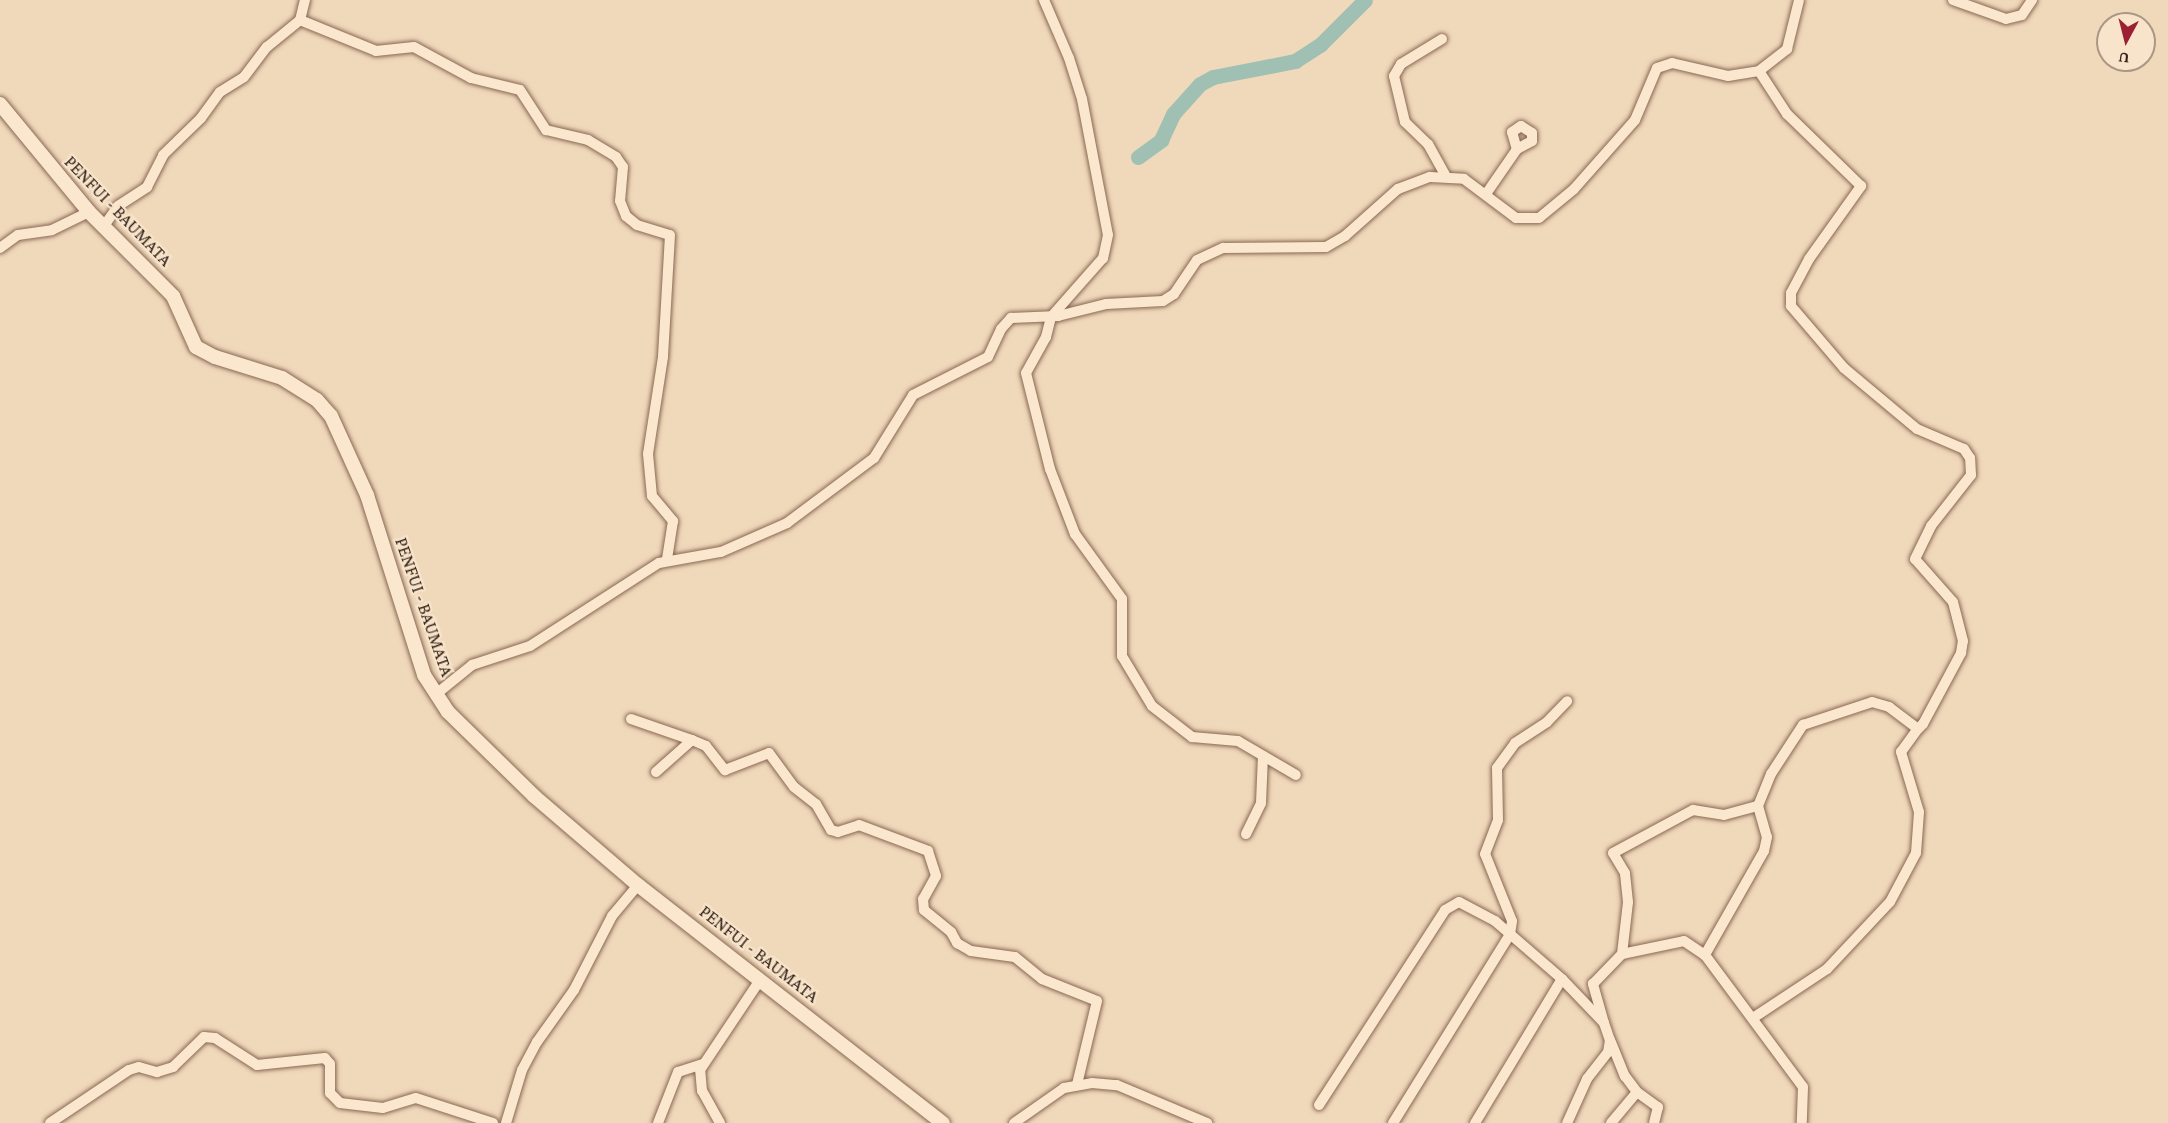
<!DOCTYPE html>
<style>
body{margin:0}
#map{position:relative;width:2168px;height:1123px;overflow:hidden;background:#f0d8ba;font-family:"Crimson Pro",serif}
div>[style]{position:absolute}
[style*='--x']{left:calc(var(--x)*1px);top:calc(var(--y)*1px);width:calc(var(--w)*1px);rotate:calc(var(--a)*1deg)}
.river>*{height:15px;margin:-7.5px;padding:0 7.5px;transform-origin:7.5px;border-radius:7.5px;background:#9fc0b2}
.roads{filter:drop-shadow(0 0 2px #886854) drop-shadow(0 0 2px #886854)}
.street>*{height:10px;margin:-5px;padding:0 5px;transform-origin:5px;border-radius:5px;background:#fbe7cd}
.secondary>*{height:14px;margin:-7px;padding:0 7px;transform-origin:7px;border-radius:7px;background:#fbe7cd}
span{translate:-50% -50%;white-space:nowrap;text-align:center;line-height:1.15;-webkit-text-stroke:4.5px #f7e4ca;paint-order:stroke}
.street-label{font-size:18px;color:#36231a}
.north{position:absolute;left:2096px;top:12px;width:60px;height:60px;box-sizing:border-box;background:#f7e4ca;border:2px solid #aa9784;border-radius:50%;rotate:187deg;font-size:16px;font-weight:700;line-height:24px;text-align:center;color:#36231a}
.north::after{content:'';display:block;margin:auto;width:21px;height:27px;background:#9a2032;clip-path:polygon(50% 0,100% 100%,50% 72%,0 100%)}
</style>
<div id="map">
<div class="river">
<div style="--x:1138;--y:157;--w:29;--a:-36"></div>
<div style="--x:1161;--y:140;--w:29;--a:-65"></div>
<div style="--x:1173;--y:114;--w:40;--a:-48"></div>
<div style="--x:1200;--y:84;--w:15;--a:-28"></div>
<div style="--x:1213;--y:77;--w:84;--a:-11"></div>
<div style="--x:1295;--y:61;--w:31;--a:-33"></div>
<div style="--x:1321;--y:44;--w:62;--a:-45"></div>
</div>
<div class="roads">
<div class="street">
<div style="--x:1044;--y:0;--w:63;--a:66.7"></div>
<div style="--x:1069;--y:58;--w:43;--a:72.4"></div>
<div style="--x:1082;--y:99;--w:138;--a:79.2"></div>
<div style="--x:1108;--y:235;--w:24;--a:102"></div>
<div style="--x:1103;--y:258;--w:79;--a:131.4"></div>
<div style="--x:1051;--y:317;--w:21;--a:104"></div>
<div style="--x:1046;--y:337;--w:41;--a:119.1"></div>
<div style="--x:1026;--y:373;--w:99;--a:76"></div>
<div style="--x:1050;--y:469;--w:70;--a:69"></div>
<div style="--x:1075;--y:534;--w:80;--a:54.1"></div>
<div style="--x:1122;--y:599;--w:57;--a:90"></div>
<div style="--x:1122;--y:656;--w:58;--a:59"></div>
<div style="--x:1152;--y:706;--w:51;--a:37.8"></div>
<div style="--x:1192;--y:737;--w:46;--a:5"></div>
<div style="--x:1238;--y:741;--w:67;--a:30.4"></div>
<div style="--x:1953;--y:0;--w:56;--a:19.7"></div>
<div style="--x:2006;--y:19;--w:16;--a:-14"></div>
<div style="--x:2022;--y:15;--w:18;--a:-56"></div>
<div style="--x:300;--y:20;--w:21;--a:-76"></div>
<div style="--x:1442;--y:39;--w:48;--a:148.6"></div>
<div style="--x:1401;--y:64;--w:14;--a:120"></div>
<div style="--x:1394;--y:76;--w:47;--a:76.6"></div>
<div style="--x:1405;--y:122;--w:32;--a:44"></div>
<div style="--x:1428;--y:144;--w:37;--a:61"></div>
<div style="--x:1486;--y:194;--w:55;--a:-55.4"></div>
<div style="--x:1517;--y:149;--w:17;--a:-28"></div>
<div style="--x:1532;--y:141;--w:8;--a:-90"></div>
<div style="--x:1532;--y:133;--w:13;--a:-148"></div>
<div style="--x:1521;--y:126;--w:11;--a:146"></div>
<div style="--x:1512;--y:132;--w:18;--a:74"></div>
<div style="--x:104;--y:226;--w:24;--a:-55"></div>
<div style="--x:118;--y:206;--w:35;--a:-33"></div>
<div style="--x:147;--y:187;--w:36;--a:-63"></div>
<div style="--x:163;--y:155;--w:53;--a:-44.2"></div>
<div style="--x:201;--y:118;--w:32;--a:-54"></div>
<div style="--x:220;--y:92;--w:28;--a:-32"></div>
<div style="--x:244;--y:77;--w:38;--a:-53"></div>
<div style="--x:267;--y:47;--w:43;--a:-39.3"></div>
<div style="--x:300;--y:20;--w:82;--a:22.2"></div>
<div style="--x:376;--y:51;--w:38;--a:-6"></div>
<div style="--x:414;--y:47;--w:65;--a:28.5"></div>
<div style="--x:471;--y:78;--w:50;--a:13.8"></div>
<div style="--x:520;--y:90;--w:48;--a:57"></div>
<div style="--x:546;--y:130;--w:43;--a:13.4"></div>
<div style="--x:588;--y:140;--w:33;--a:31"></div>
<div style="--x:616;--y:157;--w:12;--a:55"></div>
<div style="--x:623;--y:167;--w:34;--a:95"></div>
<div style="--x:620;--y:201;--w:16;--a:68"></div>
<div style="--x:626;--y:216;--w:14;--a:39"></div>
<div style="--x:637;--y:225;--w:34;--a:17"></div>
<div style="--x:670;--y:235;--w:122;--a:93.3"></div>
<div style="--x:663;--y:357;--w:98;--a:98.8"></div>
<div style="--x:648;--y:454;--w:42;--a:84.6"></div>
<div style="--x:652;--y:496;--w:33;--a:50"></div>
<div style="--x:673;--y:521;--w:39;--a:99"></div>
<div style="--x:0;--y:248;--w:22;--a:-36"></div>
<div style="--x:18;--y:235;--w:34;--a:-8"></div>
<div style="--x:52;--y:230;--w:41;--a:-25.9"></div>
<div style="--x:435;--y:695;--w:48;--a:-39"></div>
<div style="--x:472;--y:665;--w:61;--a:-18.1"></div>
<div style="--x:530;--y:646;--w:153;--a:-32.8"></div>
<div style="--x:659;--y:563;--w:63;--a:-10.1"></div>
<div style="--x:721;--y:552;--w:72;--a:-23.7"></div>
<div style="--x:787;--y:523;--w:109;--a:-36.8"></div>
<div style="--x:874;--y:458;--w:74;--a:-58.2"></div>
<div style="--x:913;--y:395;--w:84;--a:-26.9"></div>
<div style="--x:988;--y:357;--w:31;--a:-65"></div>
<div style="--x:1001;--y:329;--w:15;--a:-48"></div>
<div style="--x:1011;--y:318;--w:47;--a:-2.4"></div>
<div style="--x:1058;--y:316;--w:49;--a:-14"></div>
<div style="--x:1106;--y:304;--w:57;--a:-3"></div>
<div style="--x:1163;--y:301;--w:13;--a:-32"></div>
<div style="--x:1174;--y:294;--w:41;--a:-55.9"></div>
<div style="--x:1197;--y:260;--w:29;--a:-25"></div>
<div style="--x:1223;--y:248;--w:103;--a:-0.6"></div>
<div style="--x:1326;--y:247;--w:22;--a:-30"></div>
<div style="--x:1345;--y:236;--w:71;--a:-41.6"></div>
<div style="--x:1398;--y:189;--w:34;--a:-21"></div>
<div style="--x:1430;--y:177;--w:34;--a:3"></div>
<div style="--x:1464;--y:179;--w:65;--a:36.9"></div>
<div style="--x:1516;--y:218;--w:23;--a:0"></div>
<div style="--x:1539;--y:218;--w:45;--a:-39.6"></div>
<div style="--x:1574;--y:189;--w:92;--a:-48.5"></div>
<div style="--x:1635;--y:120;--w:56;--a:-67.1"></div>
<div style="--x:1657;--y:68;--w:16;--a:-18"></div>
<div style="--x:1672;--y:63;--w:57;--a:13.1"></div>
<div style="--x:1728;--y:76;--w:31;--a:-9"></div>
<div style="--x:1759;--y:71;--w:36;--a:-38"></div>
<div style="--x:1787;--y:49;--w:50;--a:-76.2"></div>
<div style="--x:631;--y:719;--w:65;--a:19"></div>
<div style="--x:656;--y:772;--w:48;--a:-41.6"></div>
<div style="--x:692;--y:740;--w:15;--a:23"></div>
<div style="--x:706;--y:746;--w:31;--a:52"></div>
<div style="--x:725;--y:770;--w:47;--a:-21.1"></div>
<div style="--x:769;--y:753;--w:42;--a:53.7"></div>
<div style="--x:794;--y:787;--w:28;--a:38"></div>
<div style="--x:816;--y:804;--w:30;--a:60"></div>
<div style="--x:831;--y:830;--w:7;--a:16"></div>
<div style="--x:838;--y:832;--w:22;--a:-18"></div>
<div style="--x:859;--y:825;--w:74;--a:20.6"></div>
<div style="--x:928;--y:851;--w:26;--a:72"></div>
<div style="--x:936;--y:876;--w:26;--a:119"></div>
<div style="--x:923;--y:899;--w:11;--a:85"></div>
<div style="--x:924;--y:910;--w:35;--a:39"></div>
<div style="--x:951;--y:932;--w:13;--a:61"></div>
<div style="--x:957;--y:943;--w:16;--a:30"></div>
<div style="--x:971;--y:951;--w:44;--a:7.8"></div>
<div style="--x:1015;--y:957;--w:35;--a:39"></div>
<div style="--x:1042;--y:979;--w:59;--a:21.8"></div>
<div style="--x:1097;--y:1001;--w:85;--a:103.5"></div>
<div style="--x:1758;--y:806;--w:35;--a:-68"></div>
<div style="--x:1771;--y:774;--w:59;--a:-56.9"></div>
<div style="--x:1803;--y:725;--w:73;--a:-18.4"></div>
<div style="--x:1872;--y:702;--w:18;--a:16"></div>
<div style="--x:1889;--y:707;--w:36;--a:37"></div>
<div style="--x:1918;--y:729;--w:7;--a:-45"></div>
<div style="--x:1923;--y:724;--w:81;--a:-61.8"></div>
<div style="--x:1961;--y:653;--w:12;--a:-81"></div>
<div style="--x:1963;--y:641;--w:40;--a:-104.4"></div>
<div style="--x:1953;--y:602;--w:57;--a:-131.5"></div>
<div style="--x:1915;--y:559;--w:37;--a:-64"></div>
<div style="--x:1931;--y:526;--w:65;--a:-51.9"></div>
<div style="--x:1971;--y:475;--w:17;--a:-93"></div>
<div style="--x:1970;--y:458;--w:11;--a:-124"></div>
<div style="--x:1964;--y:449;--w:51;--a:-156.9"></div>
<div style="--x:1917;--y:429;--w:95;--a:-140.1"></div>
<div style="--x:1844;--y:368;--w:82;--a:-130.5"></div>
<div style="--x:1791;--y:306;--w:13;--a:-90"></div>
<div style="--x:1791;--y:293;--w:38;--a:-62"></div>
<div style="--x:1809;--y:259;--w:90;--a:-54.5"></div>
<div style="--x:1861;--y:186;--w:103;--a:-135.8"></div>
<div style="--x:1787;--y:114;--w:51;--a:-123.1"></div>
<div style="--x:1246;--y:834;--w:34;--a:-64"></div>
<div style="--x:1261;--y:803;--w:47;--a:-87.6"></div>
<div style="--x:1622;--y:954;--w:63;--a:-11.8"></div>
<div style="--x:1684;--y:941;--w:25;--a:34"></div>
<div style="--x:1753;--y:1018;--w:89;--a:-33.5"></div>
<div style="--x:1827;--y:969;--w:92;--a:-46.8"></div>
<div style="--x:1890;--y:902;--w:55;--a:-62"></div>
<div style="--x:1916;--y:853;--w:41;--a:-85.8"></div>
<div style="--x:1919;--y:812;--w:63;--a:-106.7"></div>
<div style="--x:1901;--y:752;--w:29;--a:-54"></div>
<div style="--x:1604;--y:1023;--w:41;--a:-105.8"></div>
<div style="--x:1593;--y:984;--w:42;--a:-46"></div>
<div style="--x:1622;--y:954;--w:52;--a:-83.4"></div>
<div style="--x:1628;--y:902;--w:29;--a:-96"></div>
<div style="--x:1625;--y:873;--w:23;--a:-121"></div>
<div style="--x:1613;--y:853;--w:91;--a:-28.3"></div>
<div style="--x:1693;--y:810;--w:31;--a:9"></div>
<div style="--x:1724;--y:815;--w:35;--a:-15"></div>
<div style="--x:1758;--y:806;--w:32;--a:74"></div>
<div style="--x:1767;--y:837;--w:14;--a:102"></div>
<div style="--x:1764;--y:851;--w:120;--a:119.6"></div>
<div style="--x:1705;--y:955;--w:164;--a:53.4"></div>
<div style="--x:1803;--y:1087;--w:36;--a:92"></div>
<div style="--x:1611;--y:1042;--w:37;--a:68"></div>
<div style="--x:1625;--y:1076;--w:20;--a:53"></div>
<div style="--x:1637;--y:1092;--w:26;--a:36"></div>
<div style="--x:1658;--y:1107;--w:16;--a:104"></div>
<div style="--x:1319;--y:1105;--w:232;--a:-57.1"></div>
<div style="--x:1445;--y:910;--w:16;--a:-30"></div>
<div style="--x:1459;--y:902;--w:41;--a:27.8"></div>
<div style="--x:1495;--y:921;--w:89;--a:40.9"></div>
<div style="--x:1562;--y:979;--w:61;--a:46.3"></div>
<div style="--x:1604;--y:1023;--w:18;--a:71"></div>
<div style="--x:1610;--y:1040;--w:12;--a:99"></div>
<div style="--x:1608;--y:1052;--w:34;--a:128"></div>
<div style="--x:1587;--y:1079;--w:48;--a:114.4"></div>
<div style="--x:50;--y:1123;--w:95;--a:-33.9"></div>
<div style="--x:129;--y:1070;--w:10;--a:-17"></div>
<div style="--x:139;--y:1067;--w:19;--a:16"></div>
<div style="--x:157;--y:1072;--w:17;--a:-17"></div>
<div style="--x:173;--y:1067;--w:43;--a:-44.1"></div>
<div style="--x:204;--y:1037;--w:11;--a:5"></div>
<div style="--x:215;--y:1038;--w:50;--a:32.7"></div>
<div style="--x:257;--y:1065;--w:68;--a:-5.9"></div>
<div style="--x:325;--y:1058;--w:8;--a:50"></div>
<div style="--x:330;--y:1064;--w:29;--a:90"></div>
<div style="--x:330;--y:1093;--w:14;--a:45"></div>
<div style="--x:340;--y:1103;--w:43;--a:6.6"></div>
<div style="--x:383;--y:1108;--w:34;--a:-17"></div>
<div style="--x:416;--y:1098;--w:81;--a:18"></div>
<div style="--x:506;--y:1123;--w:55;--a:-73.2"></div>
<div style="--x:522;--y:1070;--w:32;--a:-62"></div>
<div style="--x:537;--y:1042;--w:64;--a:-54.6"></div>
<div style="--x:574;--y:990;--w:83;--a:-62.8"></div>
<div style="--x:612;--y:916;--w:40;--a:-50"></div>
<div style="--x:658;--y:1123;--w:55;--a:-68.6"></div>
<div style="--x:678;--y:1072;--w:26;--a:-18"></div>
<div style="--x:720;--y:1123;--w:37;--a:-119"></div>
<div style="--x:702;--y:1091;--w:21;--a:-95"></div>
<div style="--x:700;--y:1070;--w:108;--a:-56.3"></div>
<div style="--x:1014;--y:1123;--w:61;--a:-35"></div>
<div style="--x:1064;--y:1088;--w:28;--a:-10"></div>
<div style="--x:1092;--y:1083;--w:25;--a:5"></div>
<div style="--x:1117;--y:1085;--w:98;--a:22.9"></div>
<div style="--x:1393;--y:1123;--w:222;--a:-58.2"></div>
<div style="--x:1510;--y:934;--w:13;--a:-81"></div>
<div style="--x:1512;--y:921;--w:72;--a:-111.9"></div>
<div style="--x:1485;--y:854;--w:36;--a:-69"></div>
<div style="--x:1498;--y:820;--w:52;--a:-91.1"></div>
<div style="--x:1497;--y:768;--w:31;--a:-54"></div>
<div style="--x:1515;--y:743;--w:38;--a:-33"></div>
<div style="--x:1547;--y:722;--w:29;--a:-46"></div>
<div style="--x:1475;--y:1123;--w:168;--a:-58.9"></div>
<div style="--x:1611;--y:1123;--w:40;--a:-50"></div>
</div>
<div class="secondary">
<div style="--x:0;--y:104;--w:140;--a:50.5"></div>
<div style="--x:89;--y:212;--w:119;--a:45"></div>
<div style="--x:173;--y:296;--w:56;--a:65.7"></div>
<div style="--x:196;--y:347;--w:21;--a:28"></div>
<div style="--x:215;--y:357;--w:70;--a:17.4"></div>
<div style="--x:282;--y:378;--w:41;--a:32.2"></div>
<div style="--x:317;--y:400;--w:21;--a:49"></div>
<div style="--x:331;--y:416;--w:87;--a:65.5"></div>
<div style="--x:367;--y:495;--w:189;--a:72.4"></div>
<div style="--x:424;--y:675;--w:44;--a:57"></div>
<div style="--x:448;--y:712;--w:120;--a:44.3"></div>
<div style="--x:534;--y:796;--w:137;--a:40.6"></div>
<div style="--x:638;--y:885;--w:387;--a:38"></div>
</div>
</div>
<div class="street-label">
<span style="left:118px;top:211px;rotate:46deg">PENFUI - BAUMATA</span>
<span style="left:424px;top:607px;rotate:71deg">PENFUI - BAUMATA</span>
<span style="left:759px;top:954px;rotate:38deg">PENFUI - BAUMATA</span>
</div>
<div class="north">U</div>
</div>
